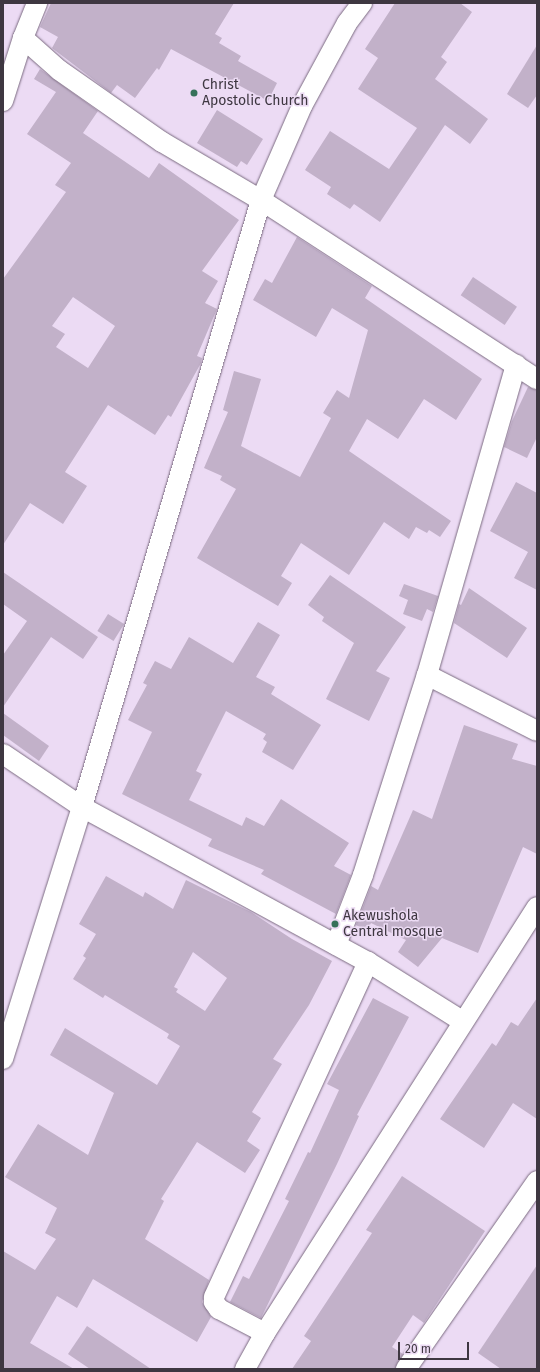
<!DOCTYPE html>
<style>
body{margin:0}
#map{position:relative;width:540px;height:1372px;overflow:hidden;background:#ecdbf4;font-family:"Fira Sans",sans-serif}
div>[style]{position:absolute}
[style*='--x']{left:calc(var(--x)*1px);top:calc(var(--y)*1px);width:calc(var(--w)*1px);rotate:calc(var(--a)*1deg)}
.building>*{inset:0;background:#c2b1c9;transform-origin:0 0}
.roads{filter:drop-shadow(0 0 1px #7b6b81) drop-shadow(0 0 1px #7b6b81)}
.street>*{height:20px;margin:-10px;padding:0 10px;transform-origin:10px;border-radius:10px;background:#fff}
.dots>*{width:11px;height:11px;translate:-50% -50%;box-sizing:border-box;border:2px solid #ecdbf4;border-radius:50%}
span{translate:-50% -50%;white-space:nowrap;text-align:center;line-height:1.15;-webkit-text-stroke:3px #ecdbf4;paint-order:stroke}
.poi-label{font-size:14px;color:#3e3741}
.left{translate:0 -50%;text-align:left}
.frame{position:absolute;inset:0;border:4px solid #3e3741;pointer-events:none}
.scale{position:absolute;left:398px;top:1342px;width:71px;height:18px;box-sizing:border-box;border:2px solid #3e3741;border-top:0;padding-left:5px;font-size:12px;line-height:14px;white-space:nowrap;color:#3e3741;-webkit-text-stroke:3px #ecdbf4;paint-order:stroke}
</style>
<div id="map">
<div class="building">
<div style="clip-path:polygon(51px 3px,234px 3px,215px 34px,222px 38px,219px 43px,241px 56px,238px 61px,277px 83px,268px 101px,171px 49px,159px 70px,157px 68px,135px 98px,117px 85px,111px 93px,52px 48px,58px 37px,40px 27px)"></div>
<div style="clip-path:polygon(395px 3px,460px 3px,472px 12px,441px 57px,447px 62px,435px 79px,488px 119px,470px 144px,445px 125px,380px 222px,354px 204px,350px 209px,327px 194px,331px 187px,305px 170px,330px 131px,389px 169px,417px 128px,358px 89px,378px 58px,365px 49px)"></div>
<div style="clip-path:polygon(537px 45px,537px 95px,528px 108px,507px 94px)"></div>
<div style="clip-path:polygon(evenodd,40px 69px,98px 111px,83px 133px,149px 178px,159px 163px,239px 220px,202px 271px,218px 281px,205px 303px,217px 309px,197px 356px,202px 358px,201px 363px,171px 417px,168px 415px,155px 435px,108px 405px,65px 472px,87px 486px,63px 524px,30px 503px,3px 545px,3px 279px,66px 192px,55px 185px,71px 163px,27px 134px,56px 92px,34px 79px,40px 69px,73px 297px,115px 326px,88px 368px,56px 347px,65px 334px,52px 326px,73px 297px)"></div>
<div style="clip-path:polygon(217px 110px,263px 139px,247px 165px,241px 161px,237px 167px,197px 143px)"></div>
<div style="clip-path:polygon(297px 237px,372px 286px,365px 298px,482px 379px,456px 420px,424px 399px,398px 439px,367px 419px,349px 451px,451px 521px,440px 537px,429px 530px,427px 533px,416px 527px,409px 539px,384px 522px,349px 575px,301px 543px,281px 576px,292px 583px,278px 606px,197px 558px,236px 489px,220px 480px,222px 476px,204px 468px,228px 412px,223px 410px,234px 371px,261px 379px,241px 446px,300px 477px,331px 418px,323px 413px,337px 390px,349px 398px,368px 330px,332px 308px,316px 337px,253px 300px,265px 279px,272px 283px)"></div>
<div style="left:473px;top:277px;width:53px;height:22px;rotate:34deg"></div>
<div style="clip-path:polygon(528px 387px,537px 390px,537px 437px,527px 458px,504px 447px,512px 421px)"></div>
<div style="clip-path:polygon(516px 482px,537px 493px,537px 590px,514px 578px,528px 552px,490px 531px)"></div>
<div style="clip-path:polygon(3px 572px,98px 637px,83px 659px,51px 637px,3px 707px,3px 655px,27px 621px,3px 604px)"></div>
<div style="clip-path:polygon(330px 575px,406px 627px,376px 671px,390px 678px,369px 721px,326px 699px,354px 643px,322px 621px,324px 617px,308px 605px)"></div>
<div style="clip-path:polygon(404px 584px,438px 596px,433px 612px,427px 609px,422px 621px,403px 614px,408px 600px,399px 596px)"></div>
<div style="clip-path:polygon(469px 588px,527px 628px,507px 658px,454px 623px,459px 604px,461px 605px)"></div>
<div style="left:108px;top:614px;width:19px;height:20px;rotate:32deg"></div>
<div style="clip-path:polygon(258px 622px,280px 635px,256px 677px,275px 687px,271px 694px,321px 725px,293px 770px,262px 752px,267px 742px,263px 739px,266px 734px,226px 711px,196px 771px,202px 774px,189px 800px,242px 826px,246px 817px,264px 826px,281px 799px,349px 843px,334px 866px,351px 875px,336px 914px,261px 874px,264px 870px,208px 846px,212px 839px,122px 794px,152px 732px,128px 720px,147px 685px,143px 683px,155px 661px,171px 669px,189px 637px,233px 663px)"></div>
<div style="clip-path:polygon(3px 713px,49px 746px,39px 761px,3px 735px)"></div>
<div style="clip-path:polygon(464px 725px,518px 744px,512px 759px,537px 766px,537px 854px,523px 847px,478px 953px,442px 938px,418px 967px,398px 952px,406px 940px,371px 923px,367px 931px,356px 925px,371px 886px,378px 890px,413px 810px,432px 819px)"></div>
<div style="clip-path:polygon(evenodd,106px 876px,143px 897px,145px 892px,173px 909px,186px 880px,251px 912px,292px 939px,332px 961px,309px 1005px,273px 1059px,282px 1064px,252px 1112px,261px 1118px,247px 1141px,260px 1150px,245px 1173px,197px 1142px,161px 1199px,164px 1201px,145px 1239px,209px 1280px,202px 1302px,211px 1317px,197px 1342px,93px 1279px,77px 1308px,57px 1296px,30px 1343px,74px 1369px,3px 1369px,3px 1251px,35px 1270px,56px 1239px,45px 1233px,57px 1208px,5px 1177px,38px 1124px,88px 1155px,114px 1093px,50px 1055px,65px 1028px,157px 1085px,180px 1046px,167px 1038px,169px 1034px,105px 995px,103px 998px,73px 979px,86px 958px,83px 956px,96px 934px,79px 924px,106px 876px,193px 952px,227px 978px,205px 1011px,176px 992px,178px 989px,174px 987px,193px 952px)"></div>
<div style="clip-path:polygon(373px 998px,409px 1017px,357px 1115px,359px 1116px,337px 1164px,261px 1318px,230px 1302px,243px 1276px,249px 1279px,289px 1201px,285px 1199px,308px 1152px,310px 1153px,339px 1090px,327px 1084px)"></div>
<div style="clip-path:polygon(537px 998px,537px 1119px,513px 1103px,484px 1148px,440px 1119px,492px 1043px,496px 1046px,511px 1022px,518px 1026px)"></div>
<div style="clip-path:polygon(402px 1176px,485px 1231px,424px 1323px,413px 1315px,392px 1347px,403px 1354px,395px 1369px,292px 1369px,311px 1341px,304px 1336px,372px 1233px,366px 1230px)"></div>
<div style="clip-path:polygon(537px 1265px,537px 1369px,501px 1369px,478px 1353px)"></div>
<div style="clip-path:polygon(87px 1326px,151px 1369px,90px 1369px,68px 1354px)"></div>
</div>
<div class="roads">
<div class="street">
<div style="--x:23;--y:38;--w:48;--a:41.6"></div>
<div style="--x:59;--y:70;--w:126;--a:35"></div>
<div style="--x:162;--y:142;--w:115;--a:30.4"></div>
<div style="--x:261;--y:200;--w:329;--a:33"></div>
<div style="--x:3;--y:101;--w:66;--a:-72.4"></div>
<div style="--x:23;--y:38;--w:38;--a:-68"></div>
<div style="--x:427;--y:675;--w:123;--a:27"></div>
<div style="--x:3;--y:754;--w:95;--a:33.9"></div>
<div style="--x:82;--y:807;--w:325;--a:28.5"></div>
<div style="--x:368;--y:962;--w:111;--a:32.1"></div>
<div style="--x:336;--y:945;--w:75;--a:-68.9"></div>
<div style="--x:363;--y:875;--w:210;--a:-72.3"></div>
<div style="--x:427;--y:675;--w:323;--a:-74"></div>
<div style="--x:3;--y:1059;--w:264;--a:-72.6"></div>
<div style="--x:82;--y:807;--w:633;--a:-73.57"></div>
<div style="--x:261;--y:200;--w:103;--a:-66.4"></div>
<div style="--x:302;--y:106;--w:94;--a:-61.5"></div>
<div style="--x:347;--y:23;--w:25;--a:-53"></div>
<div style="--x:265;--y:1333;--w:52;--a:-152.4"></div>
<div style="--x:219;--y:1309;--w:9;--a:-126"></div>
<div style="--x:214;--y:1302;--w:5;--a:-90"></div>
<div style="--x:214;--y:1297;--w:369;--a:-65.3"></div>
<div style="--x:245;--y:1369;--w:41;--a:-60.9"></div>
<div style="--x:265;--y:1333;--w:505;--a:-57.44"></div>
<div style="--x:406;--y:1369;--w:229;--a:-55.1"></div>
</div>
</div>
<div class="dots">
<div style="left:194px;top:93px;background:#36715a"></div>
<div style="left:335px;top:924px;background:#36715a"></div>
</div>
<div class="poi-label">
<span class="left" style="left:202px;top:93px">Christ<br>Apostolic Church</span>
<span class="left" style="left:343px;top:924px">Akewushola<br>Central mosque</span>
</div>
<div class="frame"></div>
<div class="scale">20 m</div>
</div>
